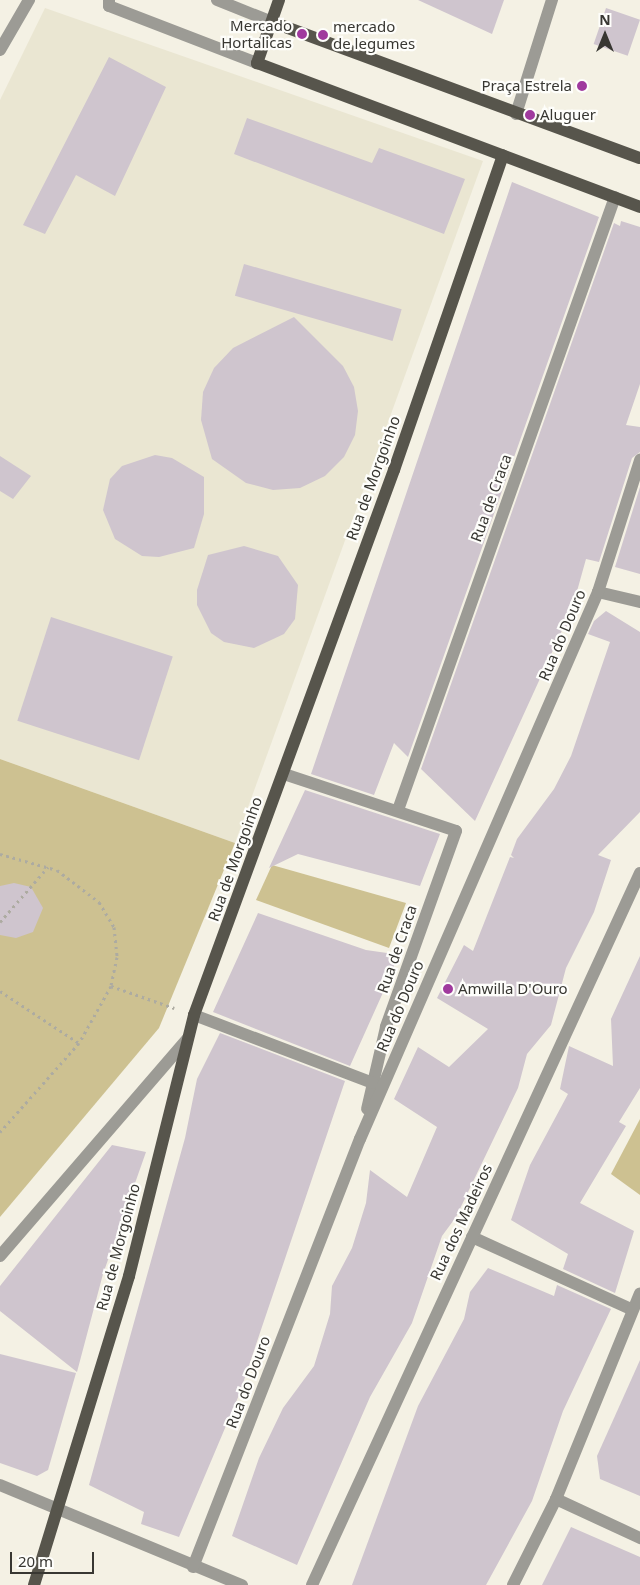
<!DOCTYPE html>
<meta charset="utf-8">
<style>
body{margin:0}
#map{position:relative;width:640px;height:1585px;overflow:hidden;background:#f4f1e4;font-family:"Noto Sans",sans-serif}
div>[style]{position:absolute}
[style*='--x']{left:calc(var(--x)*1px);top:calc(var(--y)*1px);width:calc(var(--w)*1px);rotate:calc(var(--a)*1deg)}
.built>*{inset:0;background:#eae6d2}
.green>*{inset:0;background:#cdc191}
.building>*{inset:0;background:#cfc5ce;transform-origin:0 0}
.path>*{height:3px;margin-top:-1.5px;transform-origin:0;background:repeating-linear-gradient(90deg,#adaba1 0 2.5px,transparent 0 6.5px)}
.minor>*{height:12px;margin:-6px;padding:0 6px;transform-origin:6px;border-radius:6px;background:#9c9b95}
.major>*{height:12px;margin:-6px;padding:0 6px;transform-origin:6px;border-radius:6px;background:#57554c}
.dots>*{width:14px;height:14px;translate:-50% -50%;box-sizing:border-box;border:2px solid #fefefb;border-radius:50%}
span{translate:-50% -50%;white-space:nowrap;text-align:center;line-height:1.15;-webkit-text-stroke:4.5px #fefefb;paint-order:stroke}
.poi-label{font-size:15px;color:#383732}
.right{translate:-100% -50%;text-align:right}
.left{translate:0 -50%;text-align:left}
.street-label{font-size:15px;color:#383732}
.north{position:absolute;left:580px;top:10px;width:50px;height:50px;-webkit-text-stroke:4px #fefefb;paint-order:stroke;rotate:0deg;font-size:14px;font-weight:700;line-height:20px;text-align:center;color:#383732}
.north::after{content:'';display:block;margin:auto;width:18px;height:22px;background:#383732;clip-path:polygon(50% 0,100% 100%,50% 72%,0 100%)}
.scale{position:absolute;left:10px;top:1552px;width:84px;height:22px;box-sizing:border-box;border:2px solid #383732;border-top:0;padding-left:6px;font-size:15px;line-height:18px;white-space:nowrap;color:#383732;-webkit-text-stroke:4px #fefefb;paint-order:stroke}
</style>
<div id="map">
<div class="built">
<div style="clip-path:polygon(45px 8px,483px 161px,235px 843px,0 759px,0 100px)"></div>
</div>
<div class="green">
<div style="clip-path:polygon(0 759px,235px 843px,159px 1028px,0 1217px)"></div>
<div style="clip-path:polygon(272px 865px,406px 903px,389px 948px,256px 900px)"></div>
<div style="clip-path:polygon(640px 1119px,640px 1195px,611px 1174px)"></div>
</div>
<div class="building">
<div style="clip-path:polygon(418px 0,504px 0,492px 34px)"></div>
<div style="left:606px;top:8px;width:36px;height:38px;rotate:19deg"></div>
<div style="clip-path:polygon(109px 57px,166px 87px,115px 196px,76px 175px,45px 234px,23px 225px)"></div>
<div style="clip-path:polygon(247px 118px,372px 163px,379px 148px,465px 179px,444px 234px,234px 154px)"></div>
<div style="clip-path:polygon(512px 182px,599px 217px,408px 757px,394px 743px,374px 795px,311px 774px)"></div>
<div style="clip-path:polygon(621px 221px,640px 227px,640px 384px,626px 425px,640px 427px,640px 452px,632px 458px,599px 562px,586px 559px,567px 627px,564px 626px,475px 821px,421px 769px,614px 223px,620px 226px)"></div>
<div style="left:244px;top:264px;width:164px;height:33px;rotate:16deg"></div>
<div style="clip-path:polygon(294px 317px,343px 366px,354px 387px,358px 411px,355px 435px,344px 457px,325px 476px,300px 488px,273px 490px,246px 483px,212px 459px,201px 420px,203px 392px,214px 368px,233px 348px)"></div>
<div style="clip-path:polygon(155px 455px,172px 458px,204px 477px,204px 514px,194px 548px,159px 557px,142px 556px,115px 539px,103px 510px,110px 479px,122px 466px)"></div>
<div style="clip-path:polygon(0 456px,31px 476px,13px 499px,0 491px)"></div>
<div style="clip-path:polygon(640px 487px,640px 574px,615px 567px)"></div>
<div style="clip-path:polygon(244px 546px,278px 556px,298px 585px,295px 619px,284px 634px,254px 648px,224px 642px,211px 633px,197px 605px,197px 590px,208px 555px)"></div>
<div style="clip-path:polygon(606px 611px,640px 632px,640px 812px,598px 855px,611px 860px,594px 912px,566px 968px,551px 1025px,527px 1054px,518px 1088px,456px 1217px,442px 1236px,412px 1323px,370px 1397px,297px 1565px,232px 1536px,259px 1458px,283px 1408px,314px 1366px,330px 1314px,332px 1286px,352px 1248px,366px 1203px,370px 1170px,407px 1197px,437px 1127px,394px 1099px,418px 1047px,449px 1067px,488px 1029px,437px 998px,464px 945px,473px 951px,510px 857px,514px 858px,511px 855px,517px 839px,554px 789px,571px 756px,610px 642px,588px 634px,594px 621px)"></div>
<div style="left:51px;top:617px;width:128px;height:109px;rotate:18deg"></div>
<div style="clip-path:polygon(305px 790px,440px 834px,420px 886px,298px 854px,269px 868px)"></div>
<div style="clip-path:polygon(14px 883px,31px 887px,43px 908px,33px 932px,16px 938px,0 935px,0 886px)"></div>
<div style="clip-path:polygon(258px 913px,366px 950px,394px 954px,394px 968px,350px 1066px,213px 1012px)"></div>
<div style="clip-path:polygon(640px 956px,640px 1088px,619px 1122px,626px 1126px,580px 1203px,634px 1231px,615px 1293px,563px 1269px,568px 1254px,511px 1220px,530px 1165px,568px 1094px,560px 1089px,569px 1046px,613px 1066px,611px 1019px)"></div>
<div style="clip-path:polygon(220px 1033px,345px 1081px,239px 1395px,179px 1537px,141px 1524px,144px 1512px,89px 1485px,185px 1138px,197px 1079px)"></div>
<div style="clip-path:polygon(112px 1145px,146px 1152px,103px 1274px,77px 1372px,0 1311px,0 1286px)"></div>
<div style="clip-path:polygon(488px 1268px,554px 1296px,557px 1285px,611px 1309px,563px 1411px,532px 1501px,486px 1585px,352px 1585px,418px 1406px,464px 1319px,470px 1292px)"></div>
<div style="clip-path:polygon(0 1354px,76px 1373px,48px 1470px,37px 1476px,0 1463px)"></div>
<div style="clip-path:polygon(640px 1360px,640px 1496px,600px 1479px,597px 1456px)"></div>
<div style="clip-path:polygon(571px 1527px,640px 1557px,640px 1585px,542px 1585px)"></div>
</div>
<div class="path">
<div style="--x:0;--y:854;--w:59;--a:15.7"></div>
<div style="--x:57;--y:870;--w:53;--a:37.3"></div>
<div style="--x:99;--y:902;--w:29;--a:59"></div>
<div style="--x:114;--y:927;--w:30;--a:84"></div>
<div style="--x:117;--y:957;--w:30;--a:102"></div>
<div style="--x:111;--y:986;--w:65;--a:119.3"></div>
<div style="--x:79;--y:1043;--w:119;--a:131.6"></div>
<div style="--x:0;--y:922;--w:73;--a:-48.9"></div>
<div style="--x:111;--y:986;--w:67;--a:19.2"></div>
<div style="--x:0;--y:991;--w:95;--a:33.4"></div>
</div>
<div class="minor">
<div style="--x:109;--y:0;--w:6;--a:90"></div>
<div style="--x:109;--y:6;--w:159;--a:21.1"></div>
<div style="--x:217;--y:0;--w:59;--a:21.8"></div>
<div style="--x:0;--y:50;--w:58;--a:-59.9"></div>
<div style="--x:516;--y:114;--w:120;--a:-72.5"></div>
<div style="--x:598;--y:592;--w:43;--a:13.4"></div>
<div style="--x:284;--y:774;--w:181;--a:18.3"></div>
<div style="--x:456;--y:831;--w:208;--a:109.7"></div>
<div style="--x:386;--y:1027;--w:84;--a:103"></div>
<div style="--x:398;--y:810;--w:650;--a:-70.51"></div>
<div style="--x:194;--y:1015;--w:191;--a:20.8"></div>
<div style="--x:472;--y:1237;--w:175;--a:24.4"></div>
<div style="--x:0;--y:1256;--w:286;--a:-49.2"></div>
<div style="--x:0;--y:1485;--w:262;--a:22.5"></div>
<div style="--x:556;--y:1499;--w:93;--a:24.9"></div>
<div style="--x:193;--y:1567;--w:459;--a:-68.7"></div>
<div style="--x:360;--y:1139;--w:597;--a:-66.49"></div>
<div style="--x:598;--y:592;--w:139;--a:-72.3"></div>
<div style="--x:312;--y:1585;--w:784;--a:-65.27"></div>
<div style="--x:513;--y:1585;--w:96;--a:-63.4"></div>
<div style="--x:556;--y:1499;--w:222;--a:-67.8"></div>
</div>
<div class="major">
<div style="--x:279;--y:0;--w:67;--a:109.2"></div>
<div style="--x:257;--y:63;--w:409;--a:20.6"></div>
<div style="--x:272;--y:22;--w:392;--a:20.3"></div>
<div style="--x:34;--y:1585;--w:323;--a:-72.9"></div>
<div style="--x:129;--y:1276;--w:269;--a:-76"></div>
<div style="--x:194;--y:1015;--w:581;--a:-69.85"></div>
<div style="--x:394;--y:470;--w:333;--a:-70.9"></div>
</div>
<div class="dots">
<div style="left:302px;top:34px;background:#a03a9e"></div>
<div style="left:323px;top:35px;background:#a03a9e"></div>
<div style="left:582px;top:86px;background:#a03a9e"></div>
<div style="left:530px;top:115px;background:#a03a9e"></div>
<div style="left:448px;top:989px;background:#a03a9e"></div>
</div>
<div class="poi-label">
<span class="right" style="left:292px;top:34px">Mercado<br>Hortalicas</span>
<span class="left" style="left:333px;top:35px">mercado<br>de legumes</span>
<span class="right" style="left:572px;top:86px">Praça Estrela</span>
<span class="left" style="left:540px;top:115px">Aluguer</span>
<span class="left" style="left:458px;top:989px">Amwilla D'Ouro</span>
</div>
<div class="street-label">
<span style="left:373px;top:478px;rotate:-70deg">Rua de Morgoinho</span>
<span style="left:491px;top:498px;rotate:-70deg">Rua de Craca</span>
<span style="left:562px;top:635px;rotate:-67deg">Rua do Douro</span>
<span style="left:235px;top:859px;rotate:-70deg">Rua de Morgoinho</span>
<span style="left:397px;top:949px;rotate:-71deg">Rua de Craca</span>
<span style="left:400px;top:1006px;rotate:-67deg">Rua do Douro</span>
<span style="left:461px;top:1222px;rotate:-65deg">Rua dos Madeiros</span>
<span style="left:118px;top:1247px;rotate:-75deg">Rua de Morgoinho</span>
<span style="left:248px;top:1382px;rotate:-69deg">Rua do Douro</span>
</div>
<div class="north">N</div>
<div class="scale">20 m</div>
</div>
